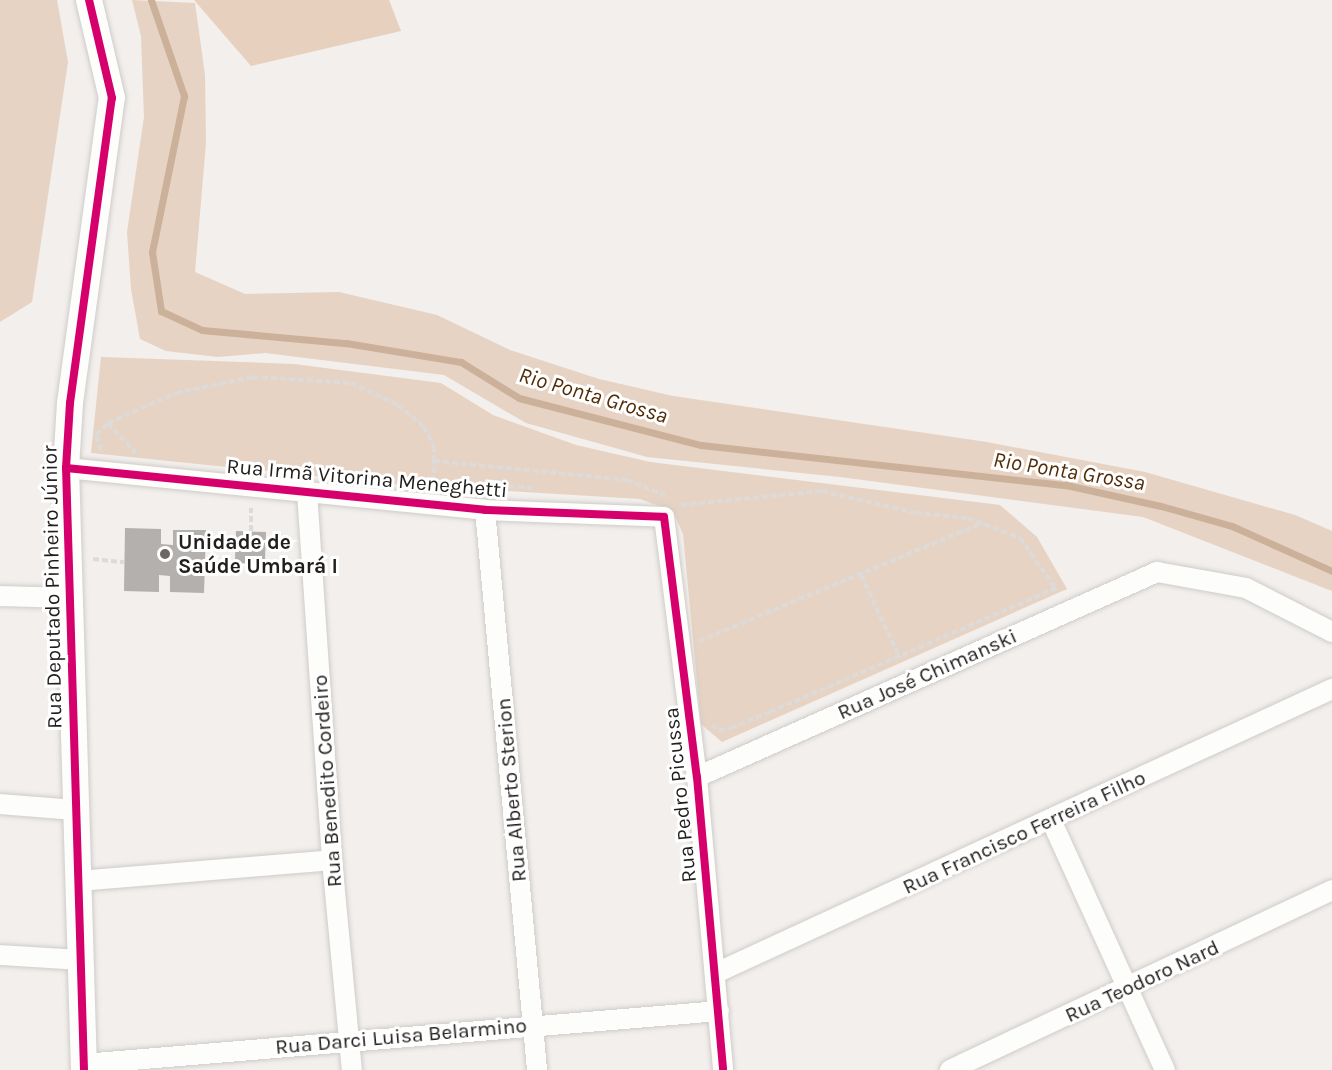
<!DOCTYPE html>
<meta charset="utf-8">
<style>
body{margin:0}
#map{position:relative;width:1332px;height:1070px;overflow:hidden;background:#f2efec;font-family:Karla,sans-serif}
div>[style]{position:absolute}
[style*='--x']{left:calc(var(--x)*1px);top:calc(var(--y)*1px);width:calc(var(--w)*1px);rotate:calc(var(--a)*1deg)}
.green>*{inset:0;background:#e6d3c3}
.forest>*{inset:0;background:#e7d0be}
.stream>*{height:7px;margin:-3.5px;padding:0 3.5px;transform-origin:3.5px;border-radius:3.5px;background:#ccb19a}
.building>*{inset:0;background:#b3b0ad;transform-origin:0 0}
.path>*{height:4px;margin-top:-2px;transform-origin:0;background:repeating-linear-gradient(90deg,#dcdbd9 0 6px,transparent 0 9px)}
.roads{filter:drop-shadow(0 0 2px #ceccc9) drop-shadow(0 0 2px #ceccc9)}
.minor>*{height:20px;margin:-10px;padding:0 10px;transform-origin:10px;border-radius:10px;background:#fdfdfc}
.tertiary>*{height:26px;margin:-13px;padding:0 13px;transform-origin:13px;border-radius:13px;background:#fdfdfc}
.cycleway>*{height:8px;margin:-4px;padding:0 4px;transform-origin:4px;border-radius:4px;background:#d6006c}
.dots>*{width:16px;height:16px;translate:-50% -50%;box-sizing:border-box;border:3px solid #fff;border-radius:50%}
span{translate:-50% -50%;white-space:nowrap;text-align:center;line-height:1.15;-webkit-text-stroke:6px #fff;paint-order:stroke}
.street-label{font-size:21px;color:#211e1c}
.poi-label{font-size:21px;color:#211e1c;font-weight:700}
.left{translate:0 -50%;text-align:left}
.water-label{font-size:22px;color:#522c06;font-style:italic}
</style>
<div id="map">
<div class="green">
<div style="clip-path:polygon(0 0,57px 0,68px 62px,32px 302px,0 322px)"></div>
<div style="clip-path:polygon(132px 0,195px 3px,205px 75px,206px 143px,195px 272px,245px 294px,339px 292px,437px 315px,510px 350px,599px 379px,673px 396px,987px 442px,1145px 472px,1295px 515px,1332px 531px,1332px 591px,1143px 517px,840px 477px,647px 457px,526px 423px,444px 375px,265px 353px,218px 357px,166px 351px,140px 339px,131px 289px,127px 232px,144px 117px,141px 36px)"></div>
<div style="clip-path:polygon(101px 357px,294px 364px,441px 383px,493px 415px,576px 445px,650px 462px,1000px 505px,1037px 537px,1067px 589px,722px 742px,701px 724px,683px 534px,673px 511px,640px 499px,393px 484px,91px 453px)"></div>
</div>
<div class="forest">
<div style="clip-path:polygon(194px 0,389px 0,401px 31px,251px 66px)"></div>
</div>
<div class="stream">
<div style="--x:151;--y:0;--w:102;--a:71"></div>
<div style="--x:184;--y:96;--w:159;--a:101.6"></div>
<div style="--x:152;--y:252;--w:60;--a:81.3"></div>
<div style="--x:161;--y:311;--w:45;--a:24.9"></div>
<div style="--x:202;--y:330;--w:145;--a:5.2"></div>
<div style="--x:346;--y:343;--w:117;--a:9.4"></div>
<div style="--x:461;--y:362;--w:68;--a:31.8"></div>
<div style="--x:519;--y:398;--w:188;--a:14.5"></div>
<div style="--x:701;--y:445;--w:367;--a:6.3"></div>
<div style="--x:1066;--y:485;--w:97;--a:12.5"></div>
<div style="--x:1161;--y:506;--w:74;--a:15.7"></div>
<div style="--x:1232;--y:526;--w:110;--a:24.2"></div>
</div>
<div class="building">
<div style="clip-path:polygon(125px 528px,161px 529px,161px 544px,173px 545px,173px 530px,206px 530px,204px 593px,170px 592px,170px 576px,159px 575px,159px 592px,124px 591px)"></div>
<div style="left:236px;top:531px;width:30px;height:32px;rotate:2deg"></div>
</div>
<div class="path">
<div style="--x:108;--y:423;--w:74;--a:-23.8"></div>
<div style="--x:176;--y:393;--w:79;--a:-11.7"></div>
<div style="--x:253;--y:377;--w:98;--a:3.5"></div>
<div style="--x:351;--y:383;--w:52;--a:25.1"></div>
<div style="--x:398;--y:405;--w:34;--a:40"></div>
<div style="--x:424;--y:427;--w:21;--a:62"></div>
<div style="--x:434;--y:446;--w:15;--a:90"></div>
<div style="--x:434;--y:461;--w:194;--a:5.6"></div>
<div style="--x:627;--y:480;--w:41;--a:21.5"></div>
<div style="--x:101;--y:450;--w:16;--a:-108"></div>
<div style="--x:96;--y:435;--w:17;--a:-45"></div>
<div style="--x:108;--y:423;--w:41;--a:47"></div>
<div style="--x:433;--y:482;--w:21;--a:-87"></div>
<div style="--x:455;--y:483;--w:82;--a:3.5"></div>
<div style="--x:681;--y:505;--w:142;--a:-5.7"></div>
<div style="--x:822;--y:491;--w:97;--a:13.2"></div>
<div style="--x:916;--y:513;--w:52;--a:5.5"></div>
<div style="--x:968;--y:518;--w:56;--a:21"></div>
<div style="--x:1020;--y:538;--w:62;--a:54.8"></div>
<div style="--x:251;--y:531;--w:23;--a:-90"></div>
<div style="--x:93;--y:559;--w:31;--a:6"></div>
<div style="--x:861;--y:575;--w:92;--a:64.8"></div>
<div style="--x:699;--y:641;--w:308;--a:-22.6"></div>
<div style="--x:712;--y:725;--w:9;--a:36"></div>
<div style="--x:719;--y:730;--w:12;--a:-9"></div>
<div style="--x:731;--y:728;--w:42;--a:-22.3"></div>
<div style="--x:770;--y:712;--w:312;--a:-23.4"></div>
</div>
<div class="roads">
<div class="minor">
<div style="--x:66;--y:468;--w:421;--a:5.7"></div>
<div style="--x:485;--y:510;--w:179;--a:2.2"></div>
<div style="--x:664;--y:517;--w:262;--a:82.8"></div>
<div style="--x:697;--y:777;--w:294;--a:84.9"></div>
<div style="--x:307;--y:492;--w:369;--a:86.1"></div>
<div style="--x:332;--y:860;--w:211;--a:84.6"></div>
<div style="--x:485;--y:510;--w:562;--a:84.69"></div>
<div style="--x:0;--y:596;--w:70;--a:1.6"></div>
<div style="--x:697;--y:777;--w:504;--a:-24.02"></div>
<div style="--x:1157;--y:572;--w:90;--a:10.2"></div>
<div style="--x:1246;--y:588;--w:97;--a:27.1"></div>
<div style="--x:0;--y:804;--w:75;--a:4.6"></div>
<div style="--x:1051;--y:820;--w:275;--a:65.5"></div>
<div style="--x:79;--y:881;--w:254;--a:-4.7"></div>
<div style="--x:0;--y:955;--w:79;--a:3.6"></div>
<div style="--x:716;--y:973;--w:678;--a:-24.75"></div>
<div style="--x:84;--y:1064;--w:637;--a:-4.77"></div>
<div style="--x:950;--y:1070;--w:422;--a:-25.2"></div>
</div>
<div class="tertiary">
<div style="--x:84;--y:1070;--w:602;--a:-91.71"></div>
<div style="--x:66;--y:468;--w:65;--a:-86.5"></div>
<div style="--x:70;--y:403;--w:308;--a:-82.2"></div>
<div style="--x:112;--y:98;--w:101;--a:-103.2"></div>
</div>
</div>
<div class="cycleway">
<div style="--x:66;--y:468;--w:421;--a:5.7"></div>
<div style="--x:485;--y:510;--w:179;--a:2.2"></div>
<div style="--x:664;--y:517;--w:262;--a:82.8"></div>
<div style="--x:697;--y:777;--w:294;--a:84.9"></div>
<div style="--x:84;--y:1070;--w:602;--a:-91.71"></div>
<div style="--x:66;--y:468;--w:65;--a:-86.5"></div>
<div style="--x:70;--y:403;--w:308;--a:-82.2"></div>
<div style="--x:112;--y:98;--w:101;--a:-103.2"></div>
</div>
<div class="dots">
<div style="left:165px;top:554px;background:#6a6765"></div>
</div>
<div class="street-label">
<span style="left:367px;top:478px;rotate:5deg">Rua Irmã Vitorina Meneghetti</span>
<span style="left:52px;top:587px;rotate:-91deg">Rua Deputado Pinheiro Júnior</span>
<span style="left:927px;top:674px;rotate:-24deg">Rua José Chimanski</span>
<span style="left:327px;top:781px;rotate:-94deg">Rua Benedito Cordeiro</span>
<span style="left:511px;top:790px;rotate:-95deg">Rua Alberto Sterion</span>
<span style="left:680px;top:795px;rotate:-96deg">Rua Pedro Picussa</span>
<span style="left:1024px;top:832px;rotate:-25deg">Rua Francisco Ferreira Filho</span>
<span style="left:1142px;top:981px;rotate:-25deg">Rua Teodoro Nard</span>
<span style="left:401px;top:1036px;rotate:-5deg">Rua Darci Luisa Belarmino</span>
</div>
<div class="poi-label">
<span class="left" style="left:178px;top:554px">Unidade de<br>Saúde Umbará I</span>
</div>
<div class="water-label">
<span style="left:593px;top:396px;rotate:16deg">Rio Ponta Grossa</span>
<span style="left:1069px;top:472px;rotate:9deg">Rio Ponta Grossa</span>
</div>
</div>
